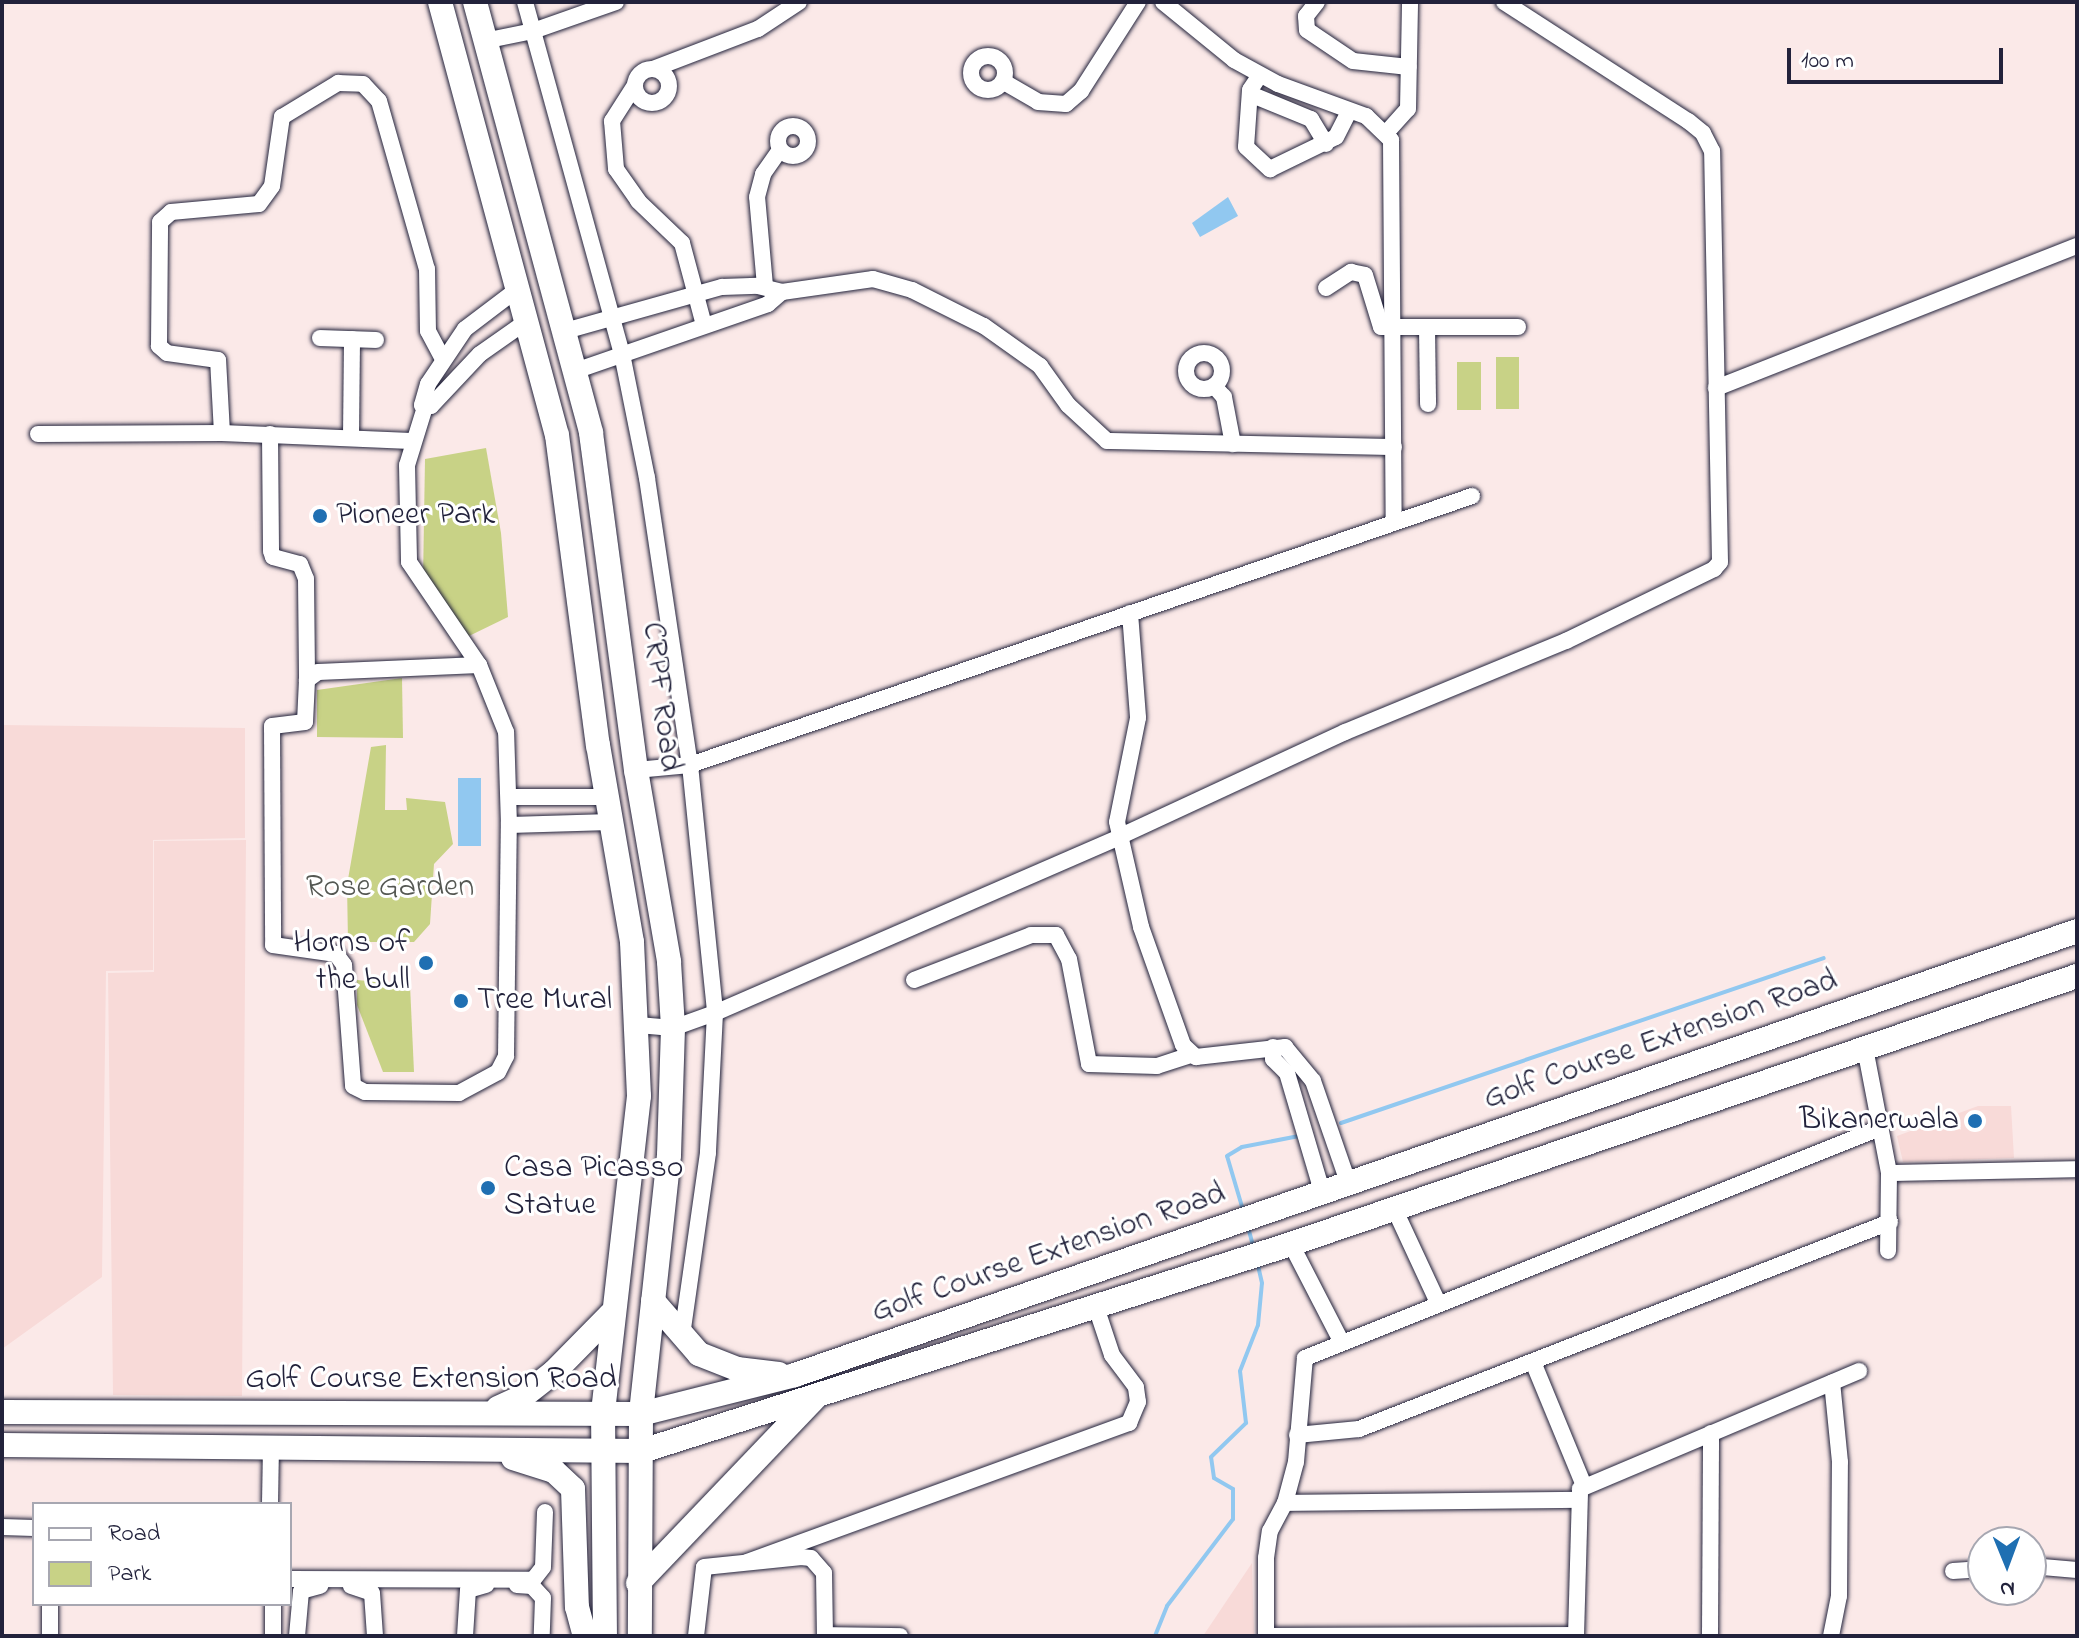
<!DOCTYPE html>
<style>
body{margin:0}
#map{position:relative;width:2079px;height:1638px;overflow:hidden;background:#fbe9e8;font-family:"Indie Flower",sans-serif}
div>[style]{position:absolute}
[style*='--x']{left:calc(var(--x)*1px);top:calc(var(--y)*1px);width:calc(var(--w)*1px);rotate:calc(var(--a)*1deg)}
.built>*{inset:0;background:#f8dad8}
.green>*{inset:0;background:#c8d286;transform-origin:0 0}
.water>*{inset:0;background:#91c8f0;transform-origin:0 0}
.stream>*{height:4px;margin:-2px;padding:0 2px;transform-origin:2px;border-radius:2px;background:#91c8f0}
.roads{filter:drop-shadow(0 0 2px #22223b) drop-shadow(0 0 2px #22223b)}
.street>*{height:16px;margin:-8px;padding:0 8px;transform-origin:8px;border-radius:8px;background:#fff}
.street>.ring{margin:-8px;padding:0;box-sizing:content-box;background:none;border:16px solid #fff;border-radius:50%}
.secondary>*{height:24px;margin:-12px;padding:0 12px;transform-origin:12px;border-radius:12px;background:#fff}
.dots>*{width:22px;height:22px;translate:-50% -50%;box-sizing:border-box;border:4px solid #fff;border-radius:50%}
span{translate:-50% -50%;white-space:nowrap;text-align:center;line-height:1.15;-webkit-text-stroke:6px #fff;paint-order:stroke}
.poi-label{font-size:32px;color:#22223b}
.left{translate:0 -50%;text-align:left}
.right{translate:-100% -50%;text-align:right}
.street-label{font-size:32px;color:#22223b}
.park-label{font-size:32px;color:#545752}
.frame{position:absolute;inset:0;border:4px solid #22223b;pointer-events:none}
.legend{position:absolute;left:32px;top:1502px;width:260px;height:104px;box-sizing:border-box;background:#fff;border:2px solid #a7a7b1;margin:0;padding:10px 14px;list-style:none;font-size:24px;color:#22223b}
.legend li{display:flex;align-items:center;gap:16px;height:40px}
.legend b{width:40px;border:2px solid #a7a7b1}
.north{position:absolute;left:1967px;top:1526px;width:80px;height:80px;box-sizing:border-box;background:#fff;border:2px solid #a7a7b1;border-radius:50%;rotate:179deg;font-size:22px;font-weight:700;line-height:32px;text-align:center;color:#22223b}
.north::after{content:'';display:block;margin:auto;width:28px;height:36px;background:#1f6fb2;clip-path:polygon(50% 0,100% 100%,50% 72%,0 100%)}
.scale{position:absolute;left:1787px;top:48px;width:216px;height:36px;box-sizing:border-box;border:4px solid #22223b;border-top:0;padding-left:10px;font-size:24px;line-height:28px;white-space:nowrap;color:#22223b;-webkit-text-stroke:6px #fff;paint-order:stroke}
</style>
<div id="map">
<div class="built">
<div style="clip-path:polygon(2px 725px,245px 728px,245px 838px,153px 840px,153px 970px,106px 971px,102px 1277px,2px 1349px)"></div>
<div style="clip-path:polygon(246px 840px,242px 1396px,113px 1395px,108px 973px,154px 972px,154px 841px)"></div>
<div style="clip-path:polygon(1978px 1106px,2011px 1106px,2014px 1158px,1903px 1162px,1897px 1136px)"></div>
<div style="clip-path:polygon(1252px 1563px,1254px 1636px,1203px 1636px)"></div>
</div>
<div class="green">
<div style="left:1496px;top:357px;width:23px;height:52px"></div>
<div style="left:1457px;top:362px;width:24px;height:48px"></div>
<div style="clip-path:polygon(486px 448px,501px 533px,508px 617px,469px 636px,423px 581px,425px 459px)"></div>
<div style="clip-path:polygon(402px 678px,403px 738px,317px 737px,317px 690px)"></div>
<div style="clip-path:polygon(386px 745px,385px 810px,407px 810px,406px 798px,445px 802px,453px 844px,434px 864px,430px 924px,414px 942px,348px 942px,347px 885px,371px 747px)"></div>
<div style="clip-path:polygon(357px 980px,410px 985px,414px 1072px,383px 1072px,357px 1005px)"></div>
</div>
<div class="water">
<div style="clip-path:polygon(1228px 197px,1238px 216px,1200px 237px,1192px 223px)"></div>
<div style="left:458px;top:778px;width:23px;height:68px"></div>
</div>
<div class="stream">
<div style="--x:1341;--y:1123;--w:510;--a:-18.86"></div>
<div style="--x:1243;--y:1210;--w:56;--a:-106.5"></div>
<div style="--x:1227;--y:1156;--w:17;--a:-31"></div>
<div style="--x:1242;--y:1147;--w:58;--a:-10.9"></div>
<div style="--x:1248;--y:1227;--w:23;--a:75"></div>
<div style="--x:1155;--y:1636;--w:32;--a:-68"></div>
<div style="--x:1167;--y:1606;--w:109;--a:-52.8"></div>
<div style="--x:1233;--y:1519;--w:30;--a:-90"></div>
<div style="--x:1233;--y:1489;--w:22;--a:-150"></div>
<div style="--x:1214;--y:1478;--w:21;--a:-98"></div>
<div style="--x:1211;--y:1457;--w:49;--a:-44.2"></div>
<div style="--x:1246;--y:1423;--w:52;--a:-96.6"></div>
<div style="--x:1240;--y:1371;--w:49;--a:-68.6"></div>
<div style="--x:1258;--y:1325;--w:42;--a:-84.6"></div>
<div style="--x:1262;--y:1283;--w:18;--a:-103"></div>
</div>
<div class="roads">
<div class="street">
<div style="--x:525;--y:2;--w:365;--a:74.6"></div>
<div style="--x:622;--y:354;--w:126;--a:78.6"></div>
<div style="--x:647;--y:478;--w:290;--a:81.5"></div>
<div style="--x:690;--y:765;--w:249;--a:84.2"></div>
<div style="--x:715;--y:1013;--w:140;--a:92.9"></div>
<div style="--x:708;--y:1153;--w:185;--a:98.1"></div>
<div style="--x:1163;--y:2;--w:92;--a:39.2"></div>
<div style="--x:1234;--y:60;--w:50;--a:28.6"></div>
<div style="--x:1278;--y:84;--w:94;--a:20"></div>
<div style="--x:1366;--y:116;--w:35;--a:44"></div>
<div style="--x:1391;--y:140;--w:383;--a:89.6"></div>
<div style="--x:1317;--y:2;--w:18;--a:128"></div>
<div style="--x:1306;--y:16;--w:14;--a:86"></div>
<div style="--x:1307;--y:30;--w:55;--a:34"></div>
<div style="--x:1353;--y:61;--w:56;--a:6.1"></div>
<div style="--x:484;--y:41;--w:50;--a:-11.5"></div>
<div style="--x:533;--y:31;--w:88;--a:-19.3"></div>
<div class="ring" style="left:971px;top:56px;width:18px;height:18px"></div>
<div class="ring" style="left:635px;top:69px;width:18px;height:18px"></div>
<div style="--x:653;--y:69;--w:112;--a:-20.9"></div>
<div style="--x:758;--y:29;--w:49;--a:-33.4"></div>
<div style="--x:1260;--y:75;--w:18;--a:124"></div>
<div style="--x:1250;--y:90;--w:57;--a:94"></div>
<div style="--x:1246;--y:147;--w:33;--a:43"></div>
<div style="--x:1270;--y:169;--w:73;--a:-25.9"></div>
<div style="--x:1336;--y:137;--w:28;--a:-63"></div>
<div style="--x:1004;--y:82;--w:39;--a:30"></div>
<div style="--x:1038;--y:102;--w:28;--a:4"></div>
<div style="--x:1066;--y:104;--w:20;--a:-41"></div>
<div style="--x:1081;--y:91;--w:106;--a:-57.4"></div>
<div style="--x:635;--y:85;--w:43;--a:122.6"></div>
<div style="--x:612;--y:121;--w:48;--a:85.2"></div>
<div style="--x:616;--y:169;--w:39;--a:55"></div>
<div style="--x:638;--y:201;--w:61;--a:43.7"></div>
<div style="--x:682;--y:243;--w:85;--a:75"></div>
<div style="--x:1250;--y:94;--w:66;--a:22.3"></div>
<div style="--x:1311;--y:119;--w:29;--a:59"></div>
<div class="ring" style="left:778px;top:126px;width:14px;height:14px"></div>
<div style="--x:1387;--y:132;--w:31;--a:-48"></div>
<div style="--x:1408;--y:109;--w:107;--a:-88.9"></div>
<div style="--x:765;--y:286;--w:89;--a:-95.1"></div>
<div style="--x:757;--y:197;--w:24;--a:-75"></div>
<div style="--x:763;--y:174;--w:29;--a:-55"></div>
<div style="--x:519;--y:288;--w:68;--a:142.8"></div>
<div style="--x:465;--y:329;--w:66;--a:123.9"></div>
<div style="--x:428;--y:384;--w:22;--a:106"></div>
<div style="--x:422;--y:405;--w:9;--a:6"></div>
<div style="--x:431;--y:406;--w:71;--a:-46.7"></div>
<div style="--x:480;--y:354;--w:57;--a:-35.1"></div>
<div style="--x:1326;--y:288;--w:30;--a:-33"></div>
<div style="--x:1351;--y:272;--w:14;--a:12"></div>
<div style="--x:1365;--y:275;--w:54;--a:72.9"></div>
<div style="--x:1381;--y:327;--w:137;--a:0"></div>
<div style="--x:1427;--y:328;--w:76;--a:89.2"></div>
<div style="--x:565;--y:331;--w:163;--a:-15.7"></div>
<div style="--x:722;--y:287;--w:36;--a:-2"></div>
<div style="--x:758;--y:286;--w:25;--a:14"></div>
<div style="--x:320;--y:338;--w:56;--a:2"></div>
<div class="ring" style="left:1186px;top:353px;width:20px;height:20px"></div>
<div style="--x:575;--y:371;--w:204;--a:-19.1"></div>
<div style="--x:768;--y:304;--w:18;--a:-41"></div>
<div style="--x:782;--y:292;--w:92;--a:-8.1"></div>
<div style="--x:873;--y:279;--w:41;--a:15.8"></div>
<div style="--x:912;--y:290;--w:80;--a:26.6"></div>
<div style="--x:984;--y:326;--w:69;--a:35.5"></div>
<div style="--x:1040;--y:366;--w:48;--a:54.3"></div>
<div style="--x:1068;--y:405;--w:53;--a:42.7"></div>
<div style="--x:1107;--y:441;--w:287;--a:1.2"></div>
<div style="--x:1214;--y:386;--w:15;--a:48"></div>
<div style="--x:1224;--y:397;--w:48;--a:79.2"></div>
<div style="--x:1716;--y:388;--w:388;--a:-21.5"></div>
<div style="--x:425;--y:407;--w:61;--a:107.2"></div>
<div style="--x:407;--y:465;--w:97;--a:88.8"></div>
<div style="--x:409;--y:562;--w:125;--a:55.8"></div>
<div style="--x:222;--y:433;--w:73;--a:-93.1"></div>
<div style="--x:218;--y:360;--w:51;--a:-172.2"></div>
<div style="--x:167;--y:353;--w:11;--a:-139"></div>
<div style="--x:159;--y:346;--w:124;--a:-89.5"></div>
<div style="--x:160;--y:222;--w:15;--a:-42"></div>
<div style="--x:171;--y:212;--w:88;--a:-5.2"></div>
<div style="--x:259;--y:204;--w:22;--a:-54"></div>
<div style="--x:272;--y:186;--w:70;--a:-81.8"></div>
<div style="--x:282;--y:117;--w:66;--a:-31.3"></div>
<div style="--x:338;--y:83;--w:25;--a:2"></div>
<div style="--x:363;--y:84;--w:23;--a:47"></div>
<div style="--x:379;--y:101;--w:175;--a:74.1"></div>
<div style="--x:427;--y:269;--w:62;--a:89.1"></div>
<div style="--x:428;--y:331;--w:32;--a:62"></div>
<div style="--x:38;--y:434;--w:184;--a:-0.3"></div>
<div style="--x:222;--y:433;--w:189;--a:2.4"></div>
<div style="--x:270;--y:434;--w:117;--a:89.5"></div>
<div style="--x:271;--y:551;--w:6;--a:72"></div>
<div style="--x:273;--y:557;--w:28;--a:15"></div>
<div style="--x:300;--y:564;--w:16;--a:68"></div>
<div style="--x:306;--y:579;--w:101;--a:89.4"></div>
<div style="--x:351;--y:436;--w:97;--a:-89.4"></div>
<div style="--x:1130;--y:613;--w:105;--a:85.6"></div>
<div style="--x:1138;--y:718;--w:106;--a:101.4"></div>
<div style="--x:1117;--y:822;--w:108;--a:77.1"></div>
<div style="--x:1141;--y:927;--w:125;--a:70.4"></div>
<div style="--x:1183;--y:1045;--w:18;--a:43"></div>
<div style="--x:1196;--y:1057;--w:90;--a:-6.4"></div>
<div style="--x:1285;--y:1047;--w:44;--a:50.5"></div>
<div style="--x:1313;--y:1081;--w:107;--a:70.9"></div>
<div style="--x:636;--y:770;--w:54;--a:-5.3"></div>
<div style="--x:690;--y:765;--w:827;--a:-18.98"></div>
<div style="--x:509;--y:797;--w:97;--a:0"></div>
<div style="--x:509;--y:825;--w:93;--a:-91.8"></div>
<div style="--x:506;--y:732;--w:72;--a:-111.9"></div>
<div style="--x:479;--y:665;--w:161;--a:177.5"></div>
<div style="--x:318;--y:672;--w:14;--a:144"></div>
<div style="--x:307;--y:680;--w:42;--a:92.7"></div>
<div style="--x:305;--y:722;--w:33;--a:173"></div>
<div style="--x:272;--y:726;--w:219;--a:89.7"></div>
<div style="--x:273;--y:945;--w:64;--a:8.1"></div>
<div style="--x:336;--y:954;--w:14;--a:54"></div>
<div style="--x:344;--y:965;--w:121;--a:85.7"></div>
<div style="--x:353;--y:1086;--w:13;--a:27"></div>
<div style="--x:365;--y:1092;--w:94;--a:0.6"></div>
<div style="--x:459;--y:1093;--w:44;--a:-28.3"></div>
<div style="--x:498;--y:1072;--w:18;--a:-63"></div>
<div style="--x:506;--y:1056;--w:231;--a:-89.3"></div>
<div style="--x:509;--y:825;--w:102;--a:-1.7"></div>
<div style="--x:914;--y:980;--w:125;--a:-21"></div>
<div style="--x:1031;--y:935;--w:25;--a:0"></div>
<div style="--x:1056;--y:935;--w:27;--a:62"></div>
<div style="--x:1069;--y:959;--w:107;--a:79.2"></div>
<div style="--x:1089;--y:1064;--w:68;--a:1.7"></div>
<div style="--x:1157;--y:1066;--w:35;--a:-18"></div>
<div style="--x:638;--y:1025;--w:35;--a:5"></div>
<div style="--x:673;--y:1028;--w:45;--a:-19.7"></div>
<div style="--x:715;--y:1013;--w:441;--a:-23.5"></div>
<div style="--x:1119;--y:837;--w:249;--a:-24.9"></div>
<div style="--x:1345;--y:732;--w:239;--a:-22.4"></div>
<div style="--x:1566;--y:641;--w:165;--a:-25.9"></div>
<div style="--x:1714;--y:569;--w:9;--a:-49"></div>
<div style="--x:1720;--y:562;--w:411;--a:-91.1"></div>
<div style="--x:1712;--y:151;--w:20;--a:-117"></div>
<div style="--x:1703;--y:133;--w:19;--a:-141"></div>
<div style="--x:1688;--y:121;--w:219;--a:-147.1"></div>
<div style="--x:1273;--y:1047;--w:12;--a:90"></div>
<div style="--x:1273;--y:1059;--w:20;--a:45"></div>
<div style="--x:1287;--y:1073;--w:123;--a:73.5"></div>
<div style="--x:1865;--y:1048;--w:127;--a:79.1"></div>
<div style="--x:1889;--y:1173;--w:78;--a:90.7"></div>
<div style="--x:1889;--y:1173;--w:188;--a:-1.2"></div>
<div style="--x:1394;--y:1208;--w:105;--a:65.1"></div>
<div style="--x:1291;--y:1244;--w:109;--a:62.7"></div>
<div style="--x:1533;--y:1362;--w:134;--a:67.6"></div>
<div style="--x:1297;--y:1435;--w:62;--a:-5.5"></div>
<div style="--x:1359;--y:1429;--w:570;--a:-21.3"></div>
<div style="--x:1285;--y:1503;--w:291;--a:-0.6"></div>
<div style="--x:270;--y:1504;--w:56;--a:-89"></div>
<div style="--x:2;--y:1527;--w:32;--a:2"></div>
<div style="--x:747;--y:1562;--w:407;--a:-20"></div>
<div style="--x:1129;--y:1423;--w:23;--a:-67"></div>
<div style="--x:1138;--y:1402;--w:15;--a:-98"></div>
<div style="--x:1136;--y:1387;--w:40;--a:-127"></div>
<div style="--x:1112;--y:1355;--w:51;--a:-108.4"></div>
<div style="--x:2031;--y:1566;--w:46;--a:5"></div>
<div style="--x:1953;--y:1571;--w:30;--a:-4"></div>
<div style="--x:290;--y:1579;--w:243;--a:0.2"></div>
<div style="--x:533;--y:1580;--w:16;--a:-52"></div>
<div style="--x:543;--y:1567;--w:55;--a:-87.9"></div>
<div style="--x:517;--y:1585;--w:15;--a:4"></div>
<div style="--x:532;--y:1586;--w:16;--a:47"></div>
<div style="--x:543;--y:1598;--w:38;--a:92"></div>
<div style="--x:351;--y:1586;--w:22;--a:18"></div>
<div style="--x:372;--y:1593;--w:43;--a:86"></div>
<div style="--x:50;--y:1604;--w:32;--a:90"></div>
<div style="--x:825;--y:1635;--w:75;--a:0.8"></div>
<div style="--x:273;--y:1636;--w:32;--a:-90"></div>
<div style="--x:297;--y:1636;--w:45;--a:-84.9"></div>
<div style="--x:301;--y:1591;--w:20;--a:-15"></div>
<div style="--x:465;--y:1636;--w:46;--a:-86.3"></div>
<div style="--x:468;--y:1590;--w:19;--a:-16"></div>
<div style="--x:696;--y:1636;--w:69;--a:-83.4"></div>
<div style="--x:704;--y:1567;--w:98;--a:-5.9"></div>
<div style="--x:801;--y:1557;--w:10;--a:6"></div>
<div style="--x:811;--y:1558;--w:20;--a:49"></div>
<div style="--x:824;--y:1573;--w:63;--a:89.1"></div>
<div style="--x:1266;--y:1636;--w:78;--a:-90"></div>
<div style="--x:1266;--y:1558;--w:27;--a:-82"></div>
<div style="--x:1270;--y:1531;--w:32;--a:-62"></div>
<div style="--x:1285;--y:1503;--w:42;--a:-75"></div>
<div style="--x:1296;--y:1462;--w:104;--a:-85.1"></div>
<div style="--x:1305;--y:1358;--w:619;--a:-21.8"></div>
<div style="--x:1266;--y:1636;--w:310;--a:-0.2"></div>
<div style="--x:1576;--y:1636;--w:147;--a:-88.4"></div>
<div style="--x:1580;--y:1489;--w:303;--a:-22.9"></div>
<div style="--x:1710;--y:1636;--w:203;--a:-89.7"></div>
<div style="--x:1831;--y:1636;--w:41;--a:-78.7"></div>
<div style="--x:1839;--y:1596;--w:134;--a:-89.6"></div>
<div style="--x:1840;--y:1462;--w:80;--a:-95.7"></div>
</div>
<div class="secondary">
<div style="--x:440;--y:2;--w:449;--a:74.9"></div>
<div style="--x:557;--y:435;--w:313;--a:82.5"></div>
<div style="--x:598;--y:745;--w:200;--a:80.2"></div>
<div style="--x:632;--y:942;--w:154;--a:87.4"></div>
<div style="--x:639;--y:1096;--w:316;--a:96.5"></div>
<div style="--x:603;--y:1410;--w:226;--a:89.5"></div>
<div style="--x:475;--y:2;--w:446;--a:74.9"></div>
<div style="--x:591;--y:433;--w:340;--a:82.4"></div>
<div style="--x:636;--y:770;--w:195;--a:80.2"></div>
<div style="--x:669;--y:962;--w:66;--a:86.5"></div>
<div style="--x:673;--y:1028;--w:127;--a:91.8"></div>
<div style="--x:669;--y:1155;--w:261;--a:96.2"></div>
<div style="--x:641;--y:1414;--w:222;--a:90.3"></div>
<div style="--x:653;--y:1301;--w:70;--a:49"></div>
<div style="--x:699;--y:1354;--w:41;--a:21.5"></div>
<div style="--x:737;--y:1369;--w:42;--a:6.8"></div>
<div style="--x:498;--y:1408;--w:26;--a:-25"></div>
<div style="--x:522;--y:1397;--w:41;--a:-38"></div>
<div style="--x:554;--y:1372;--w:81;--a:-45.5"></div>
<div style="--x:2;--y:1412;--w:639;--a:0.18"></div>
<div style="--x:641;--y:1414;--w:159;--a:-14.2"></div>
<div style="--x:795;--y:1375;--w:1357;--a:-19.1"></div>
<div style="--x:2;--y:1445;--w:640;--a:0.54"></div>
<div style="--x:642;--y:1451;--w:681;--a:-17.69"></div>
<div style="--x:1291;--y:1244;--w:830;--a:-18.83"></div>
<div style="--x:513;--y:1458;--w:43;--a:17.6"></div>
<div style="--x:554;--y:1471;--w:26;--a:43"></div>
<div style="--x:573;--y:1489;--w:118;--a:88.1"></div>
<div style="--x:577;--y:1607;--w:30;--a:75"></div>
<div style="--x:638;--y:1583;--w:255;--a:-46.3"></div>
</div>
</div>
<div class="dots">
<div style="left:320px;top:516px;background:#1f6fb2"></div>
<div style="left:426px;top:963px;background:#1f6fb2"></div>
<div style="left:461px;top:1001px;background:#1f6fb2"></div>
<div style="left:1975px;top:1121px;background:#1f6fb2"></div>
<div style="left:488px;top:1188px;background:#1f6fb2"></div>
</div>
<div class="poi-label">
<span class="left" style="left:336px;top:516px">Pioneer Park</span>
<span class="right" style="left:410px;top:963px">Horns of<br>the bull</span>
<span class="left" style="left:477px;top:1001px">Tree Mural</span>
<span class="right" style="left:1959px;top:1121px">Bikanerwala</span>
<span class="left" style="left:504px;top:1188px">Casa Picasso<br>Statue</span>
</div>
<div class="street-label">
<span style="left:660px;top:697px;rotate:83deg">CRPF Road</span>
<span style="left:1661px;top:1041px;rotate:-19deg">Golf Course Extension Road</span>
<span style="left:1049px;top:1254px;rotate:-19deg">Golf Course Extension Road</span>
<span style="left:431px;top:1380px">Golf Course Extension Road</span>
</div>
<div class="park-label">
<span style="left:390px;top:888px">Rose Garden</span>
</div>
<div class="frame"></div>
<ul class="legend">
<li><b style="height:10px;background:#fff"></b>Road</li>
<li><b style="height:22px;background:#c8d286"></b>Park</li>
</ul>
<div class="north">N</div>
<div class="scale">100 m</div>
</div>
